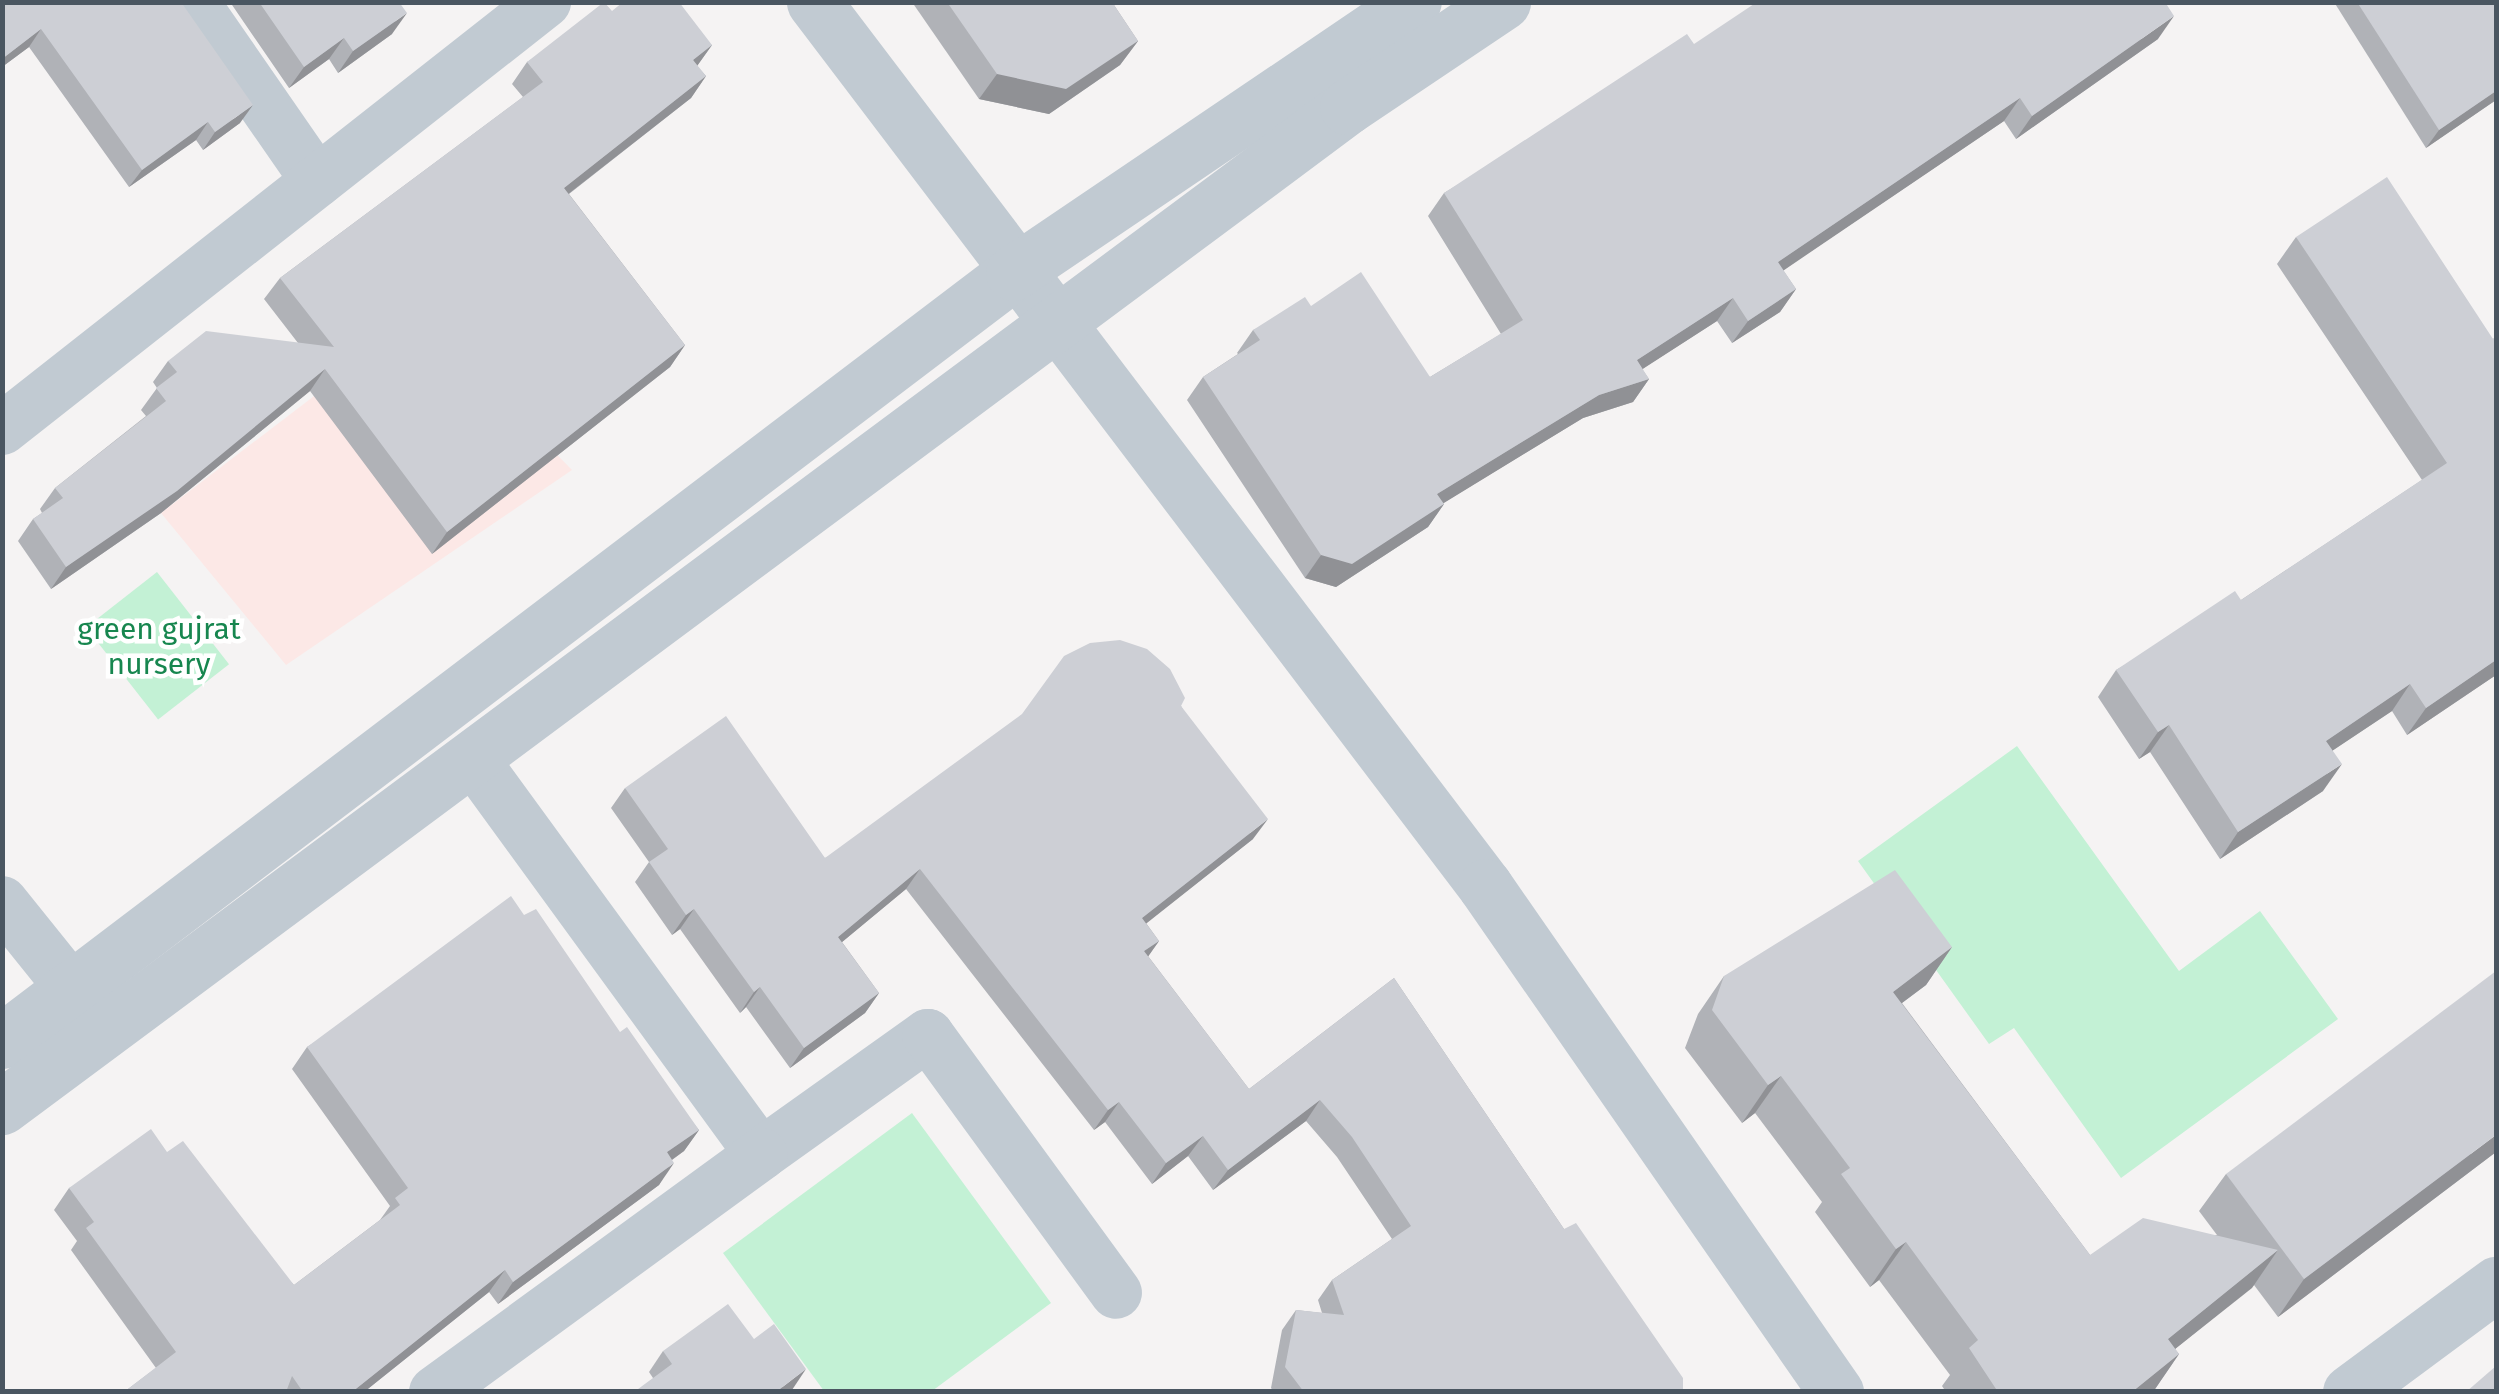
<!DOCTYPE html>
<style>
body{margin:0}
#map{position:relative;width:2499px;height:1394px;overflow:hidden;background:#f5f3f3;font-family:"Fira Sans",sans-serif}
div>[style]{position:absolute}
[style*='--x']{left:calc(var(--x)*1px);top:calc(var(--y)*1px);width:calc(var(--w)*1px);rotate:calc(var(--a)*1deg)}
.medical>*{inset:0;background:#fce8e6}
.green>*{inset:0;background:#c3f1d5;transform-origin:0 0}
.minor>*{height:52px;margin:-26px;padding:0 26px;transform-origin:26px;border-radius:26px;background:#c1cad2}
.tertiary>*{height:55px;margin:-27.5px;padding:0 27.5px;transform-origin:27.5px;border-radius:27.5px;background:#c1cad2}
.wall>*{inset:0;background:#b0b2b7}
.shaded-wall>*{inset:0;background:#909195}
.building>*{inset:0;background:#cdcfd5}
span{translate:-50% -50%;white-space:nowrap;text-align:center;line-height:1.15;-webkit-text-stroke:9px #fff;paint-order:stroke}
.park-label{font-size:30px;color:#17864f}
.frame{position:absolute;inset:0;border:5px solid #4a5661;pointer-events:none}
</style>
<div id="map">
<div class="medical">
<div style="clip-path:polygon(420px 315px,572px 470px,286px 665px,161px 513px)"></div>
</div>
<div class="green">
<div style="left:157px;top:572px;width:117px;height:90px;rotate:52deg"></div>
<div style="clip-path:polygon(2017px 746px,2179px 971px,2260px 911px,2338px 1019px,2121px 1178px,2014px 1028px,1989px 1044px,1858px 861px)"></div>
<div style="clip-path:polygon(912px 1113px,1051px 1303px,932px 1391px,824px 1391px,723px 1253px)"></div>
</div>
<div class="minor">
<div style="--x:193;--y:2;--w:218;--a:55.3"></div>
<div style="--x:2;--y:429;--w:691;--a:-38.18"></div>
<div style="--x:472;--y:758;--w:490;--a:53.9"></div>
<div style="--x:761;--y:1154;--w:205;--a:-35.5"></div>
<div style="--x:928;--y:1035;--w:319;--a:53.9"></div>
<div style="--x:2;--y:902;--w:112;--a:51.2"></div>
<div style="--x:435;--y:1392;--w:404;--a:-36.1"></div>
</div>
<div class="tertiary">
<div style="--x:814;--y:2;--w:1110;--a:52.8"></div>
<div style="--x:1485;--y:886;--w:616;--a:55.25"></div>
<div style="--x:2;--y:1041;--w:1270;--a:-37.22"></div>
<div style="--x:1013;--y:273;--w:484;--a:-34.1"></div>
<div style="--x:2;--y:1107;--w:1676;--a:-36.63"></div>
<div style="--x:1347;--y:107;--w:188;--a:-33.9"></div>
<div style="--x:2350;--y:1392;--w:182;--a:-36.5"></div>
</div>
<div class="wall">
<div style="clip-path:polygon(2px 2px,240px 123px,203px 150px,196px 140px,129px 187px,29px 47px,2px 67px)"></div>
<div style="clip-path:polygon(230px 2px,399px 2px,392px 34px,338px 73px,329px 59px,289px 88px)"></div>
<div style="clip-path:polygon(912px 2px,1112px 2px,1138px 41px,1120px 65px,1049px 114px,979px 99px)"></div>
<div style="clip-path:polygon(2334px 2px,2496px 2px,2496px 100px,2426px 148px)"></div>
<div style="clip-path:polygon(612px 11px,712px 45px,697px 66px,706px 76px,691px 98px,569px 194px,685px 345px,670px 367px,432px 554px,310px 391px,161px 513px,51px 589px,18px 541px,33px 519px,42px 513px,40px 509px,55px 488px,146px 416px,141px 410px,157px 388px,153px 382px,168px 361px,298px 343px,264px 299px,280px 278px,523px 97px,512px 84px,527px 62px)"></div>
<div style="clip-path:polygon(2158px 39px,2016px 139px,2004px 121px,1783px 270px,1796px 289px,1780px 312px,1732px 343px,1717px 321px,1642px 369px,1649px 379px,1633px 402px,1583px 418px,1443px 503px,1444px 504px,1428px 527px,1336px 587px,1305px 578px,1187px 400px,1203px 377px,1238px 354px,1237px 353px,1253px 330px,1311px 306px,1430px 377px,1501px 334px,1428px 216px,1444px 193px,1694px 44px)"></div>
<div style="clip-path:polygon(2296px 237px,2493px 339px,2496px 337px,2496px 675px,2407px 735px,2392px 711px,2333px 750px,2323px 791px,2220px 859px,2150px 752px,2139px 759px,2098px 697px,2116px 670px,2241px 600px,2422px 480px,2277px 264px)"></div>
<div style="clip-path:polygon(1181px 706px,1253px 839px,1146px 923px,1159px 941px,1148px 956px,1249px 1089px,1394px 978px,1564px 1229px,1683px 1392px,1274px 1392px,1271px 1388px,1282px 1330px,1296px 1310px,1322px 1313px,1318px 1300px,1332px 1280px,1392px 1239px,1337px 1157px,1306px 1121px,1213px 1190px,1188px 1156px,1152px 1184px,1105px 1122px,1094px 1130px,906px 889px,842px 942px,879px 993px,865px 1013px,790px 1068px,746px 1007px,740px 1013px,680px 929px,672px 935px,635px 882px,649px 862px,611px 808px,625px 788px,825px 858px)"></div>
<div style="clip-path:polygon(524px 915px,699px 1130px,684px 1151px,672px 1160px,659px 1185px,498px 1304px,489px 1292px,364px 1392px,124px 1392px,156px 1368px,71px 1250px,77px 1241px,54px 1210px,69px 1188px,167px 1152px,294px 1285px,380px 1220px,390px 1206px,292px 1069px,307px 1047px)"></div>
<div style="clip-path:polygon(1952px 947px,1926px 985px,1902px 1003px,2090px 1255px,2217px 1235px,2199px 1211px,2226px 1174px,2496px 1152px,2278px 1317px,2254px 1285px,2175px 1349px,2179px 1354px,2153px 1392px,1946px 1392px,1942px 1386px,1950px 1375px,1879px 1280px,1870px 1287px,1815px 1212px,1822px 1202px,1755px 1113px,1742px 1123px,1685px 1048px,1698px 1014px,1724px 976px)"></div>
<div style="clip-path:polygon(663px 1351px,792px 1390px,653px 1378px,649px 1372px)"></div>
</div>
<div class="shaded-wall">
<div style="clip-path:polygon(407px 13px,392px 34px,338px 73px,353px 51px)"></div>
<div style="clip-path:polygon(2174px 16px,2158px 39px,2016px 139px,2032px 116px)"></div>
<div style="clip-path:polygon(41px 29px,29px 47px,2px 67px,2px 59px)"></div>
<div style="clip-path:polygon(344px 38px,329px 59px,289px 88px,304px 67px)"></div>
<div style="clip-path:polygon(1138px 41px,1120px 65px,1049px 114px,979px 99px,997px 74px)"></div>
<div style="clip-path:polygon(712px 45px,697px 66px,693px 60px)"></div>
<div style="clip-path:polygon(706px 76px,691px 98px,549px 209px,564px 188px)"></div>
<div style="clip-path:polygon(2496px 91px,2496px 100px,2426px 148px,2439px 130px)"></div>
<div style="clip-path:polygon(2020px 98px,2004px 121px,1762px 285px,1778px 262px)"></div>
<div style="clip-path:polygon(253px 105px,240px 123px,203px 150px,215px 132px)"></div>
<div style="clip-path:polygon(208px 122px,196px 140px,129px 187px,142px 170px)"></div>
<div style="clip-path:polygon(1796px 289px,1780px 312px,1732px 343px,1748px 321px)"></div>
<div style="clip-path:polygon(1733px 298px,1717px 321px,1621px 383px,1637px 360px)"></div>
<div style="clip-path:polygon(685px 345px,670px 367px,432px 554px,447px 532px)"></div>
<div style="clip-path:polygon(325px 369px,310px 391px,161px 513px,51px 589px,66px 567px)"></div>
<div style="clip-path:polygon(1649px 379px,1633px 402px,1583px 418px,1421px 517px,1437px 494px,1599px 395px)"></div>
<div style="clip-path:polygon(1444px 504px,1428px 527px,1336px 587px,1305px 578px,1321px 555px)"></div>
<div style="clip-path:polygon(2496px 660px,2496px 675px,2407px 735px,2426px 708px)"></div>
<div style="clip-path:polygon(2410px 684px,2392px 711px,2308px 767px,2326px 741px)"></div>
<div style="clip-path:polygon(2169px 725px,2150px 752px,2139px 759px,2158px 732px)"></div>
<div style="clip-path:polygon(2342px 764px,2323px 791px,2220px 859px,2238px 832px)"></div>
<div style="clip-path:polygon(1268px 819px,1253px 839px,1128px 938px,1142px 918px)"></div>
<div style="clip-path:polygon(920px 869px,906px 889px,824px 957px,838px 937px)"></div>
<div style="clip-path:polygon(694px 909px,680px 929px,672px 935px,686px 915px)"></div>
<div style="clip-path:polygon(1159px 941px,1145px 961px,1144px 951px)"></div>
<div style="clip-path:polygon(1952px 947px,1926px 985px,1867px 1029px,1893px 992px)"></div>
<div style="clip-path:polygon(760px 987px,746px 1007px,740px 1013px,754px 992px)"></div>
<div style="clip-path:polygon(879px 993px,865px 1013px,790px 1068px,804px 1048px)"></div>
<div style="clip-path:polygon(1781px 1076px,1755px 1113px,1742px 1123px,1768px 1085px)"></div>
<div style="clip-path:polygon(1320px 1100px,1306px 1121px,1213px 1190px,1228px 1170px)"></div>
<div style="clip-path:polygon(1119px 1102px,1105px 1122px,1094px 1130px,1108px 1110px)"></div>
<div style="clip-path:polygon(699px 1130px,684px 1151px,652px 1174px,667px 1152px)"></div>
<div style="clip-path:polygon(2496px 1135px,2496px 1152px,2278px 1317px,2304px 1279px)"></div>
<div style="clip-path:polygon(1203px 1136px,1188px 1156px,1152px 1184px,1166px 1163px)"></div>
<div style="clip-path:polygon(674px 1163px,659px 1185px,498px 1304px,513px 1282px)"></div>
<div style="clip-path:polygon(1906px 1242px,1879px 1280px,1870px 1287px,1896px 1249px)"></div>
<div style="clip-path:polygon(2278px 1250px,2252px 1288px,2141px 1376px,2168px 1339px)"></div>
<div style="clip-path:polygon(505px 1270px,489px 1292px,364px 1392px,352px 1392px)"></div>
<div style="clip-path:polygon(2179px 1354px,2153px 1392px,2132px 1392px)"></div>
<div style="clip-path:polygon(806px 1369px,792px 1390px,776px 1392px)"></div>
</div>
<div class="building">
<div style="clip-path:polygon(2px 2px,181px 2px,253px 105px,215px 132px,208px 122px,142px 170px,41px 29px,2px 59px)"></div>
<div style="clip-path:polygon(259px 2px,399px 2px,407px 13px,353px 51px,344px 38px,304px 67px)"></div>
<div style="clip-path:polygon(604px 2px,612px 11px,623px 2px,644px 2px,646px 5px,649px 2px,679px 2px,712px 45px,693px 60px,706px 76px,564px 188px,685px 345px,447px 532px,325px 369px,177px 491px,66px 567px,33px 519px,63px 498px,55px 488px,166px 401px,156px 388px,177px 372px,168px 361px,206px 331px,334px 347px,280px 278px,543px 82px,527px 62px)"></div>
<div style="clip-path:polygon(947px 2px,1112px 2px,1138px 41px,1066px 89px,997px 74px)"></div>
<div style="clip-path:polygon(1757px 2px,2165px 2px,2174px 16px,2032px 116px,2020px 98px,1778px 262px,1796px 289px,1748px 321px,1733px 298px,1637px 360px,1649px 379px,1599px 395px,1437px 494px,1444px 504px,1352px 564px,1321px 555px,1203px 377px,1260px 340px,1253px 330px,1305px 297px,1311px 306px,1361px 272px,1430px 377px,1523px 320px,1444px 193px,1687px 34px,1694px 44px)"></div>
<div style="clip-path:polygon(2357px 2px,2496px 2px,2496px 91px,2439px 130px)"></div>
<div style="clip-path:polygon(2387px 177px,2493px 339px,2496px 337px,2496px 660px,2426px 708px,2410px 684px,2326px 741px,2342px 764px,2238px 832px,2169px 725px,2158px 732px,2116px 670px,2235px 591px,2241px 600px,2447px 463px,2296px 237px)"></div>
<div style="clip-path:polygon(1120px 640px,1147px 649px,1170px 669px,1185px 698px,1181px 706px,1268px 819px,1142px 918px,1159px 941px,1144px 951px,1249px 1089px,1394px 978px,1564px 1229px,1576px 1223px,1683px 1378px,1683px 1392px,1304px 1392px,1285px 1367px,1296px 1310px,1344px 1315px,1332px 1280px,1411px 1226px,1352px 1137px,1320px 1100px,1228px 1170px,1203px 1136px,1166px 1163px,1119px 1102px,1108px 1110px,920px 869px,838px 937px,879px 993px,804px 1048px,760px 987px,754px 992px,694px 909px,686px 915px,649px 862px,668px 849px,625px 788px,726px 716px,825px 858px,1022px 714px,1064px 656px,1090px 643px)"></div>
<div style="clip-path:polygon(1895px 870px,1952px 947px,1893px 992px,2090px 1255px,2143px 1218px,2278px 1250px,2168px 1339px,2179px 1354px,2132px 1392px,1998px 1392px,1969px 1348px,1978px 1340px,1906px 1242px,1896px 1249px,1841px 1174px,1850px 1168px,1781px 1076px,1768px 1085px,1712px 1010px,1724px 976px)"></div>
<div style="clip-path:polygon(511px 896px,524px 915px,536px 909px,620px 1032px,627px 1027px,699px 1130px,667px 1152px,674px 1163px,513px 1282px,505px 1270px,352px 1392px,303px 1392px,292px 1376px,286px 1392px,124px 1392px,176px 1352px,86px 1228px,94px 1222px,69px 1188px,151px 1129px,167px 1152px,183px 1141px,294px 1285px,400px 1205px,395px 1198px,408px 1188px,307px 1047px)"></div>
<div style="clip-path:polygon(2496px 971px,2496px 1135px,2304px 1279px,2226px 1174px)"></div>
<div style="clip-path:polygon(728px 1304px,754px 1339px,774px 1324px,806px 1369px,776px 1392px,634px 1392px,672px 1364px,663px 1351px)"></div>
<div style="clip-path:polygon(2496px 1366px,2496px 1392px,2466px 1392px)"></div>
</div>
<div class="park-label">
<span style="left:159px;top:646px">green gujrat<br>nursery</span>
</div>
<div class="frame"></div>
</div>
